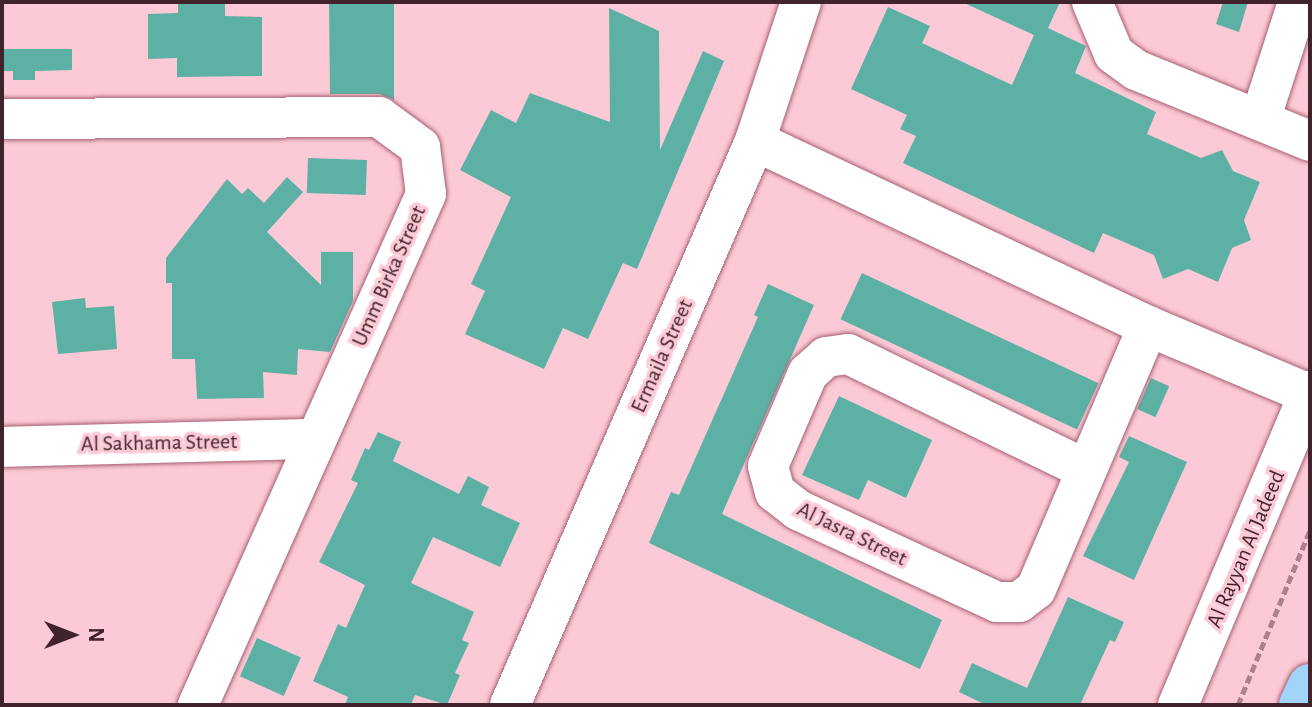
<!DOCTYPE html>
<style>
body{margin:0}
#map{position:relative;width:1312px;height:707px;overflow:hidden;background:#fccad6;font-family:"Alegreya Sans",sans-serif}
div>[style]{position:absolute}
[style*='--x']{left:calc(var(--x)*1px);top:calc(var(--y)*1px);width:calc(var(--w)*1px);rotate:calc(var(--a)*1deg)}
.building>*{inset:0;background:#5db1a4;transform-origin:0 0}
.path>*{height:5px;margin-top:-2.5px;transform-origin:0;background:repeating-linear-gradient(90deg,#ab818c 0 8px,transparent 0 12px)}
.roads{filter:drop-shadow(0 0 2px #a75f73) drop-shadow(0 0 2px #a75f73)}
.minor>*{height:40px;margin:-20px;padding:0 20px;transform-origin:20px;border-radius:20px;background:#fff}
.highway>*{height:44px;margin:-22px;padding:0 22px;transform-origin:22px;border-radius:22px;background:#a2d3f9}
span{translate:-50% -50%;white-space:nowrap;text-align:center;line-height:1.15;-webkit-text-stroke:7px #fccad6;paint-order:stroke}
.street-label{font-size:22px;color:#41232b}
.frame{position:absolute;inset:0;border:4px solid #41232b;pointer-events:none}
.north{position:absolute;left:32px;top:595px;width:80px;height:80px;-webkit-text-stroke:6px #fccad6;paint-order:stroke;rotate:90deg;font-size:22px;font-weight:700;line-height:32px;text-align:center;color:#41232b}
.north::after{content:'';display:block;margin:auto;width:28px;height:36px;background:#41232b;clip-path:polygon(50% 0,100% 100%,50% 72%,0 100%)}
</style>
<div id="map">
<div class="building">
<div style="clip-path:polygon(178px 2px,225px 2px,225px 16px,262px 17px,262px 76px,177px 77px,177px 58px,148px 59px,148px 14px,178px 13px)"></div>
<div style="clip-path:polygon(329px 2px,394px 2px,394px 100px,379px 94px,330px 94px)"></div>
<div style="clip-path:polygon(962px 2px,1060px 2px,1048px 28px,1086px 46px,1075px 73px,1156px 112px,1147px 134px,1201px 158px,1222px 150px,1233px 171px,1260px 182px,1244px 220px,1251px 240px,1232px 248px,1218px 282px,1188px 269px,1163px 279px,1154px 255px,1103px 233px,1094px 253px,903px 163px,916px 136px,900px 129px,907px 115px,851px 89px,888px 7px,930px 26px,922px 43px,1012px 85px,1034px 35px)"></div>
<div style="clip-path:polygon(1223px 2px,1248px 2px,1239px 32px,1216px 24px)"></div>
<div style="clip-path:polygon(609px 8px,659px 31px,660px 150px,703px 51px,724px 61px,637px 269px,623px 263px,588px 339px,563px 328px,544px 369px,465px 334px,485px 291px,471px 284px,511px 197px,460px 170px,491px 110px,516px 123px,530px 93px,610px 122px)"></div>
<div style="clip-path:polygon(2px 49px,72px 49px,72px 70px,35px 71px,35px 80px,13px 80px,13px 71px,2px 71px)"></div>
<div style="left:308px;top:158px;width:59px;height:35px;rotate:2deg"></div>
<div style="clip-path:polygon(287px 177px,303px 192px,267px 232px,321px 285px,321px 252px,353px 252px,353px 301px,330px 352px,298px 349px,297px 375px,263px 372px,264px 398px,197px 399px,195px 359px,172px 359px,172px 283px,166px 283px,166px 258px,227px 179px,242px 194px,248px 188px,264px 203px)"></div>
<div style="left:862px;top:273px;width:261px;height:51px;rotate:25deg"></div>
<div style="clip-path:polygon(768px 284px,814px 305px,722px 514px,942px 620px,920px 669px,649px 543px,671px 492px,679px 495px,758px 317px,754px 315px)"></div>
<div style="clip-path:polygon(85px 298px,86px 308px,114px 306px,117px 349px,58px 354px,52px 302px)"></div>
<div style="left:1151px;top:378px;width:20px;height:34px;rotate:24deg"></div>
<div style="clip-path:polygon(839px 396px,932px 440px,906px 498px,868px 480px,859px 500px,802px 475px)"></div>
<div style="clip-path:polygon(378px 432px,401px 442px,393px 461px,459px 494px,468px 476px,489px 487px,481px 505px,520px 523px,500px 567px,433px 537px,411px 583px,474px 612px,462px 640px,469px 643px,455px 673px,460px 675px,447px 705px,415px 695px,411px 705px,345px 705px,348px 697px,313px 681px,338px 624px,346px 628px,365px 585px,319px 562px,358px 483px,351px 480px,365px 448px,369px 450px)"></div>
<div style="clip-path:polygon(1129px 436px,1187px 462px,1134px 580px,1083px 556px,1129px 462px,1119px 457px)"></div>
<div style="clip-path:polygon(1068px 597px,1124px 622px,1115px 642px,1110px 640px,1080px 705px,986px 705px,959px 692px,972px 663px,1027px 688px)"></div>
<div style="left:257px;top:638px;width:48px;height:42px;rotate:24deg"></div>
</div>
<div class="path">
<div style="--x:1238;--y:705;--w:189;--a:-67.6"></div>
</div>
<div class="roads">
<div class="minor">
<div style="--x:1092;--y:2;--w:56;--a:67.1"></div>
<div style="--x:1114;--y:54;--w:27;--a:36"></div>
<div style="--x:1136;--y:70;--w:188;--a:22.2"></div>
<div style="--x:2;--y:119;--w:377;--a:-0.3"></div>
<div style="--x:379;--y:117;--w:51;--a:36.2"></div>
<div style="--x:420;--y:147;--w:47;--a:82.7"></div>
<div style="--x:426;--y:194;--w:560;--a:114.05"></div>
<div style="--x:1260;--y:120;--w:124;--a:-72.1"></div>
<div style="--x:755;--y:141;--w:434;--a:25.2"></div>
<div style="--x:1148;--y:326;--w:175;--a:22.9"></div>
<div style="--x:2;--y:447;--w:314;--a:-1.5"></div>
<div style="--x:1085;--y:469;--w:263;--a:-154.1"></div>
<div style="--x:848;--y:354;--w:22;--a:172"></div>
<div style="--x:826;--y:357;--w:24;--a:138"></div>
<div style="--x:808;--y:373;--w:101;--a:113.3"></div>
<div style="--x:768;--y:466;--w:27;--a:75"></div>
<div style="--x:775;--y:492;--w:29;--a:38"></div>
<div style="--x:798;--y:510;--w:219;--a:24.8"></div>
<div style="--x:997;--y:602;--w:22;--a:0"></div>
<div style="--x:1019;--y:602;--w:21;--a:-37"></div>
<div style="--x:1036;--y:589;--w:286;--a:-66.9"></div>
<div style="--x:510;--y:705;--w:615;--a:-66.52"></div>
<div style="--x:755;--y:141;--w:146;--a:-71.7"></div>
<div style="--x:1178;--y:705;--w:341;--a:-67.2"></div>
</div>
<div class="highway">
<div style="--x:1301;--y:705;--w:21;--a:-65"></div>
</div>
</div>
<div class="street-label">
<span style="left:389px;top:276px;rotate:-66deg">Umm Birka Street</span>
<span style="left:662px;top:356px;rotate:-66deg">Ermaila Street</span>
<span style="left:159px;top:443px;rotate:-1deg">Al Sakhama Street</span>
<span style="left:852px;top:534px;rotate:26deg">Al Jasra Street</span>
<span style="left:1246px;top:549px;rotate:-67deg">Al Rayyan Al Jadeed</span>
</div>
<div class="frame"></div>
<div class="north">N</div>
</div>
